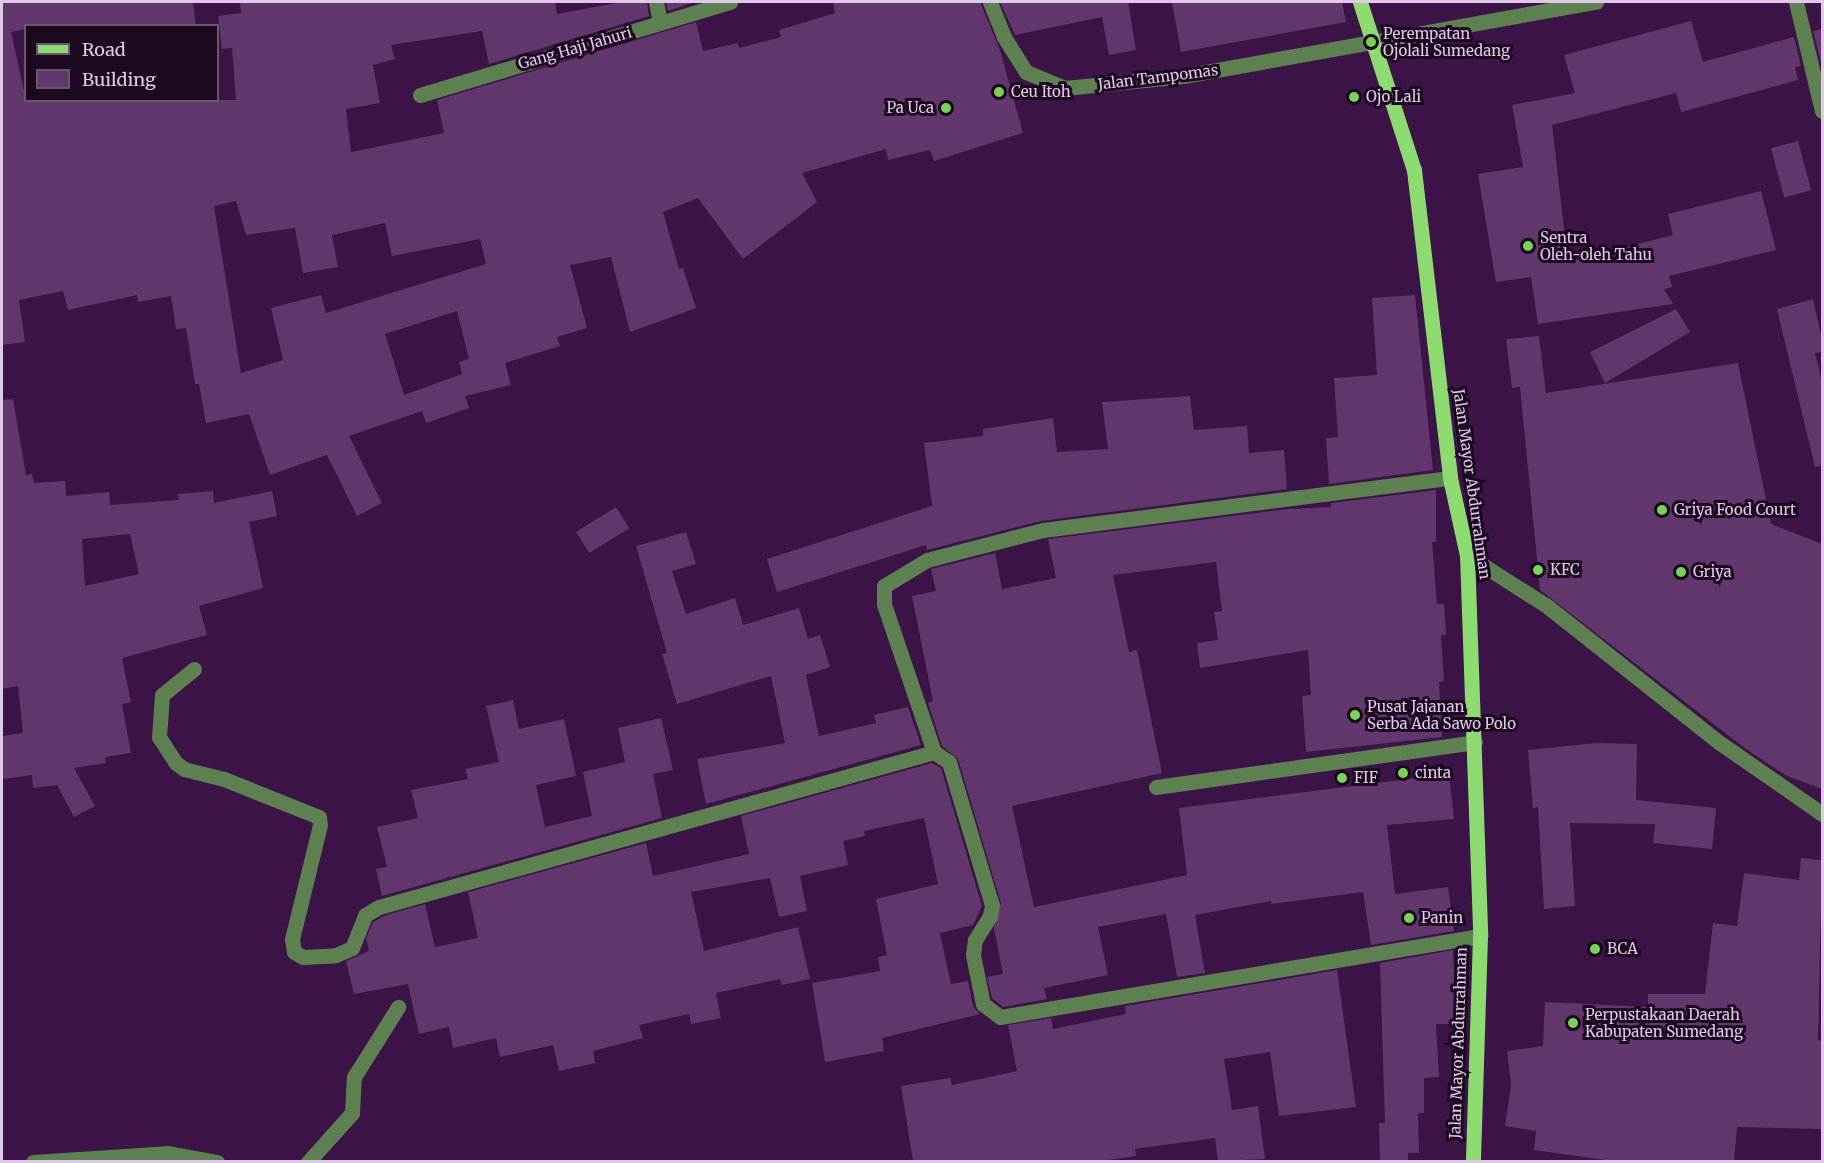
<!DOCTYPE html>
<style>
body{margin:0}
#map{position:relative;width:1824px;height:1163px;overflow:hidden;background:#3c1448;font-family:Merriweather,serif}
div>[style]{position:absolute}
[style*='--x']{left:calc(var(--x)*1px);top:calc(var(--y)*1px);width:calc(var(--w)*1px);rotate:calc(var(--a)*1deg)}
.building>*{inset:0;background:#61376d;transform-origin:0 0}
.minor>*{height:15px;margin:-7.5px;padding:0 7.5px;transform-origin:7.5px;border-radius:7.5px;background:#5d8150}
.major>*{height:15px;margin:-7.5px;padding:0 7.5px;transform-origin:7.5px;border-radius:7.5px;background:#8dda71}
.dots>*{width:16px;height:16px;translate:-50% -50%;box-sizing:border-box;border:3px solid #1a091f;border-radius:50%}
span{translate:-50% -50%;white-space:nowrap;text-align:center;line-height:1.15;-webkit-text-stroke:6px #1a091f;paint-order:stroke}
.poi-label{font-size:15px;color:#e0c9e8}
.left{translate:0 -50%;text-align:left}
.right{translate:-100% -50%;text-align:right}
.street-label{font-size:15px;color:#e0c9e8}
.frame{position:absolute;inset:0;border:3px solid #e0c9e8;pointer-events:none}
.legend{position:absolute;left:24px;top:24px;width:195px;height:78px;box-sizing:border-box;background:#1a091f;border:2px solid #69566f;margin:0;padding:8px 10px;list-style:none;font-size:18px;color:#e0c9e8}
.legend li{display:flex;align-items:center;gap:12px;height:30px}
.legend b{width:30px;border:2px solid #69566f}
</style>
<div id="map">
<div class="building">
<div style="clip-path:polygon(evenodd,2px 2px,193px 2px,196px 26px,26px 26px,26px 29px,11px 32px,26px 100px,236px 100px,232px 48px,222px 49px,218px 16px,241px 13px,240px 2px,555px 2px,557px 14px,622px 2px,647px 2px,649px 16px,489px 64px,482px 31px,391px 45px,395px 59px,373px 65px,380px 103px,346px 109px,351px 152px,444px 133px,437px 100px,696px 22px,703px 51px,738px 43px,739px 48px,781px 37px,779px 30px,835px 13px,833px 2px,980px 2px,1000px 50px,1023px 133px,934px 161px,930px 150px,888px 160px,886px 149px,802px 173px,817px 202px,743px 259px,698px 198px,663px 212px,679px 269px,683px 268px,696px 308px,630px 332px,611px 257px,570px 265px,587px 328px,557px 337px,560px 346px,505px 363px,511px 385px,465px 396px,469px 408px,426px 423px,422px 411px,349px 436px,382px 503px,357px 516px,327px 455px,270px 475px,249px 414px,206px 423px,199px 384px,195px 384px,186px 328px,176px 329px,171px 296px,138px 302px,137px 295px,68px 310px,63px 291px,19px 300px,25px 342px,2px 345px,2px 2px,236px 201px,246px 235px,295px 228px,303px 273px,338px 267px,332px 235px,385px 223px,392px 256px,480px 239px,486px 264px,326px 313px,321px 295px,271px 308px,283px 360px,241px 373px,214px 206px,236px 201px,2px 2px,457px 311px,469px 359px,459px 362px,462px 374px,404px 395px,385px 334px,457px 311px)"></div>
<div style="clip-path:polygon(666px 2px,691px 2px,691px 3px,668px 11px)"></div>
<div style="clip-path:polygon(1000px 2px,1128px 2px,1136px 50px,1109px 55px,1102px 17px,1015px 35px)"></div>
<div style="clip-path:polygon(1172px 2px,1342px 2px,1346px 22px,1181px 52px)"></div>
<div style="clip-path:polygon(1691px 21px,1703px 62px,1794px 37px,1801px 66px,1795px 67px,1798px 80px,1681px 112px,1676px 93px,1552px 125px,1568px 262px,1673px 235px,1668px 214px,1761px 191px,1776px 250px,1669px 276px,1672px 287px,1664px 289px,1673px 304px,1538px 324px,1531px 277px,1496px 282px,1478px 174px,1523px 167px,1512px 105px,1575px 93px,1564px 55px)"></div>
<div style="clip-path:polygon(1822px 29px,1822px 62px,1821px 63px,1813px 31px)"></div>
<div style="left:1798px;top:141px;width:51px;height:28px;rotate:75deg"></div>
<div style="clip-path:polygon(1415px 295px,1433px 470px,1329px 484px,1326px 438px,1338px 437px,1334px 378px,1377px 375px,1372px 298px)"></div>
<div style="clip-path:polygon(1813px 299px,1822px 339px,1822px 352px,1815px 353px,1822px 383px,1822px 466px,1815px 467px,1777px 309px)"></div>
<div style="clip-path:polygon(1676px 309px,1690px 332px,1605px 383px,1590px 352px)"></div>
<div style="clip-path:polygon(1539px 336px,1546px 393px,1738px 363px,1771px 524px,1822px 544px,1822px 789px,1787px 776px,1746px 749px,1540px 590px,1520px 387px,1512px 388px,1506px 339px)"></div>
<div style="clip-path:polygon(1190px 396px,1194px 430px,1247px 426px,1249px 453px,1284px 450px,1287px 489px,1041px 521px,927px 550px,926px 545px,777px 592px,767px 559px,932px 506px,924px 443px,983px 436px,983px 429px,1053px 418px,1057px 452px,1108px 449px,1102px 402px)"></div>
<div style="clip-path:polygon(evenodd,13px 399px,26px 475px,32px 474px,34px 483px,65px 481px,66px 496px,109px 492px,110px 505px,179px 500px,178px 494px,213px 491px,214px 503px,272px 491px,277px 516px,249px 522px,263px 588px,199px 606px,207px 635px,122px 658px,131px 702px,122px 704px,131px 753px,105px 757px,106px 763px,74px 768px,95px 806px,74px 817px,57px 785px,33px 788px,32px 775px,2px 779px,2px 736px,23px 733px,18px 686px,2px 689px,2px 400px,13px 399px,130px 534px,139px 574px,85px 586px,82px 539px,130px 534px)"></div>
<div style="clip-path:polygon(1436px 490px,1436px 542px,1432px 542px,1437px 604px,1444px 604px,1446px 635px,1441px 635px,1444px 681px,1439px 682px,1442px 737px,1306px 752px,1302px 696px,1311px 695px,1308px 650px,1200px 668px,1197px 643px,1218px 640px,1214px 612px,1222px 611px,1216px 562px,1113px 575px,1129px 652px,1137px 650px,1162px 773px,1012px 806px,1034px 907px,1187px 875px,1179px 808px,1449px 774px,1454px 819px,1387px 825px,1395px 894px,1448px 887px,1454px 931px,1371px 945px,1363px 892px,1271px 904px,1271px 901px,1195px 915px,1205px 973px,1177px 977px,1166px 914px,1098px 927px,1108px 975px,1044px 988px,1047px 999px,1003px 1007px,992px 998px,987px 977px,1003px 974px,994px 928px,1001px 903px,958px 759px,942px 746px,928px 703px,933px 701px,912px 596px,936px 591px,931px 569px,995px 553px,1002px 589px,1056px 578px,1048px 539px,1288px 509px,1331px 507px,1331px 503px)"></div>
<div style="left:616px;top:507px;width:25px;height:47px;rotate:58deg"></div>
<div style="clip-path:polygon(686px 532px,696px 564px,672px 571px,686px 614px,735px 598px,743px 625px,799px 608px,808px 639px,820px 635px,830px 667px,806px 675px,819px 736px,876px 723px,874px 715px,908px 707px,921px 745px,706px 804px,697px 759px,785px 743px,771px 676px,677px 704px,662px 654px,667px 653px,636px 546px)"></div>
<div style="clip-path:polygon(513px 700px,519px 729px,564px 719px,576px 776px,536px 785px,545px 827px,592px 816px,583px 772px,625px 762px,618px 728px,661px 718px,673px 770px,653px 774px,662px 818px,382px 896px,376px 869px,387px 867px,377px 827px,418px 818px,411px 790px,468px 779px,465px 769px,499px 762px,486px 706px)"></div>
<div style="clip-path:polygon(1596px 743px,1637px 744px,1636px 800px,1716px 808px,1712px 849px,1653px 843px,1655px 824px,1570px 823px,1575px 906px,1544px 909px,1538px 807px,1533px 808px,1528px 750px)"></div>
<div style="clip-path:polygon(932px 763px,941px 768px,982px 906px,973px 925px,940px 933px,951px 984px,968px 981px,973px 1006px,980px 1014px,882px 1038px,884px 1051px,825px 1062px,812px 983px,880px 971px,878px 957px,887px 955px,876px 899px,938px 884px,924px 818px,864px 831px,865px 836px,843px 841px,848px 865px,800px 876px,807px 911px,779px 917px,770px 878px,691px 892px,704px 951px,798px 927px,810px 979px,782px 985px,780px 979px,716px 993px,721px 1018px,691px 1024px,689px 1014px,639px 1025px,643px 1038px,593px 1051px,595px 1063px,559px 1071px,553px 1045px,500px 1057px,496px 1038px,453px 1048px,449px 1027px,419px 1034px,408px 984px,354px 994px,346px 961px,369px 951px,366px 938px,373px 922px,386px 915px,425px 904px,435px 947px,478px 938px,468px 892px,646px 843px,653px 876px,749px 854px,741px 816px)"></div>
<div style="clip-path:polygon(1801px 858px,1822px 860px,1818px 1040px,1822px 1041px,1822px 1129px,1737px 1127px,1734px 1161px,1612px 1161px,1534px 1150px,1536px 1131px,1505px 1126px,1511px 1085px,1507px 1051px,1543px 1046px,1545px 1002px,1648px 1007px,1648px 994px,1705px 994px,1713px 923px,1737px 926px,1744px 873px,1799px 880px)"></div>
<div style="clip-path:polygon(1453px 950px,1456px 1024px,1436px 1024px,1439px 1077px,1424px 1078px,1424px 1113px,1418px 1113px,1419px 1153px,1408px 1153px,1408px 1161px,1380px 1161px,1379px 1123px,1385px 1123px,1380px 963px)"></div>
<div style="clip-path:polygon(1337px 970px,1356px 1107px,1279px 1116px,1270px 1052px,1224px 1059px,1232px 1110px,1258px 1106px,1265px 1159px,1218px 1161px,1215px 1138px,1135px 1149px,1136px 1156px,1101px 1161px,913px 1161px,901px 1086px,950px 1078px,952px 1085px,1017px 1071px,1008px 1025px,1051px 1018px,1053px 1029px,1126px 1014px,1125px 1006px)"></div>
</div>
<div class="minor">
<div style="--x:656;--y:2;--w:21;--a:79"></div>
<div style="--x:990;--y:2;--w:38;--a:68"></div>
<div style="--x:1004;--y:37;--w:41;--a:57.8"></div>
<div style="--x:1026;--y:72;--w:42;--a:22.3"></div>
<div style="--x:1065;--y:88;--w:119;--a:-5.8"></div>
<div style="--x:1183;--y:76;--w:420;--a:-10.2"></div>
<div style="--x:1796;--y:2;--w:112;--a:76.6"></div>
<div style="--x:420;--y:95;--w:324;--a:-16.7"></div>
<div style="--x:1467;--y:555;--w:95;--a:32.5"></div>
<div style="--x:1547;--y:606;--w:221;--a:38.4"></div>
<div style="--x:1720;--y:743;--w:124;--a:34.8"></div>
<div style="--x:194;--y:669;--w:41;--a:140.9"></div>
<div style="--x:162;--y:695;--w:42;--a:94.1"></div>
<div style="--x:159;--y:737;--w:31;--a:57"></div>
<div style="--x:176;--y:763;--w:10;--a:37"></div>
<div style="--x:184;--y:769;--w:41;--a:14"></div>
<div style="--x:224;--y:779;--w:102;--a:21.8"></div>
<div style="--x:319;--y:817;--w:8;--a:83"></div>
<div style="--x:320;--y:825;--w:117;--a:103.8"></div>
<div style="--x:292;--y:939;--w:13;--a:81"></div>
<div style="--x:294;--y:952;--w:10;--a:29"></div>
<div style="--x:303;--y:957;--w:33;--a:-3"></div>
<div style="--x:336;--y:955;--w:17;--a:-24"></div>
<div style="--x:352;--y:948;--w:35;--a:-68"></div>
<div style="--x:365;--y:915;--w:16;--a:-30"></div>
<div style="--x:379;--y:907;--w:576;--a:-15.6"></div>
<div style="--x:934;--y:752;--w:156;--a:-108.7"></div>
<div style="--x:884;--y:604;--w:18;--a:-90"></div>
<div style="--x:884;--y:586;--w:50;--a:-31.2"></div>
<div style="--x:927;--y:560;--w:120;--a:-14.5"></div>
<div style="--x:1043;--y:530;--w:410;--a:-7.3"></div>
<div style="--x:934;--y:752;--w:18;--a:34"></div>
<div style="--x:949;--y:762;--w:149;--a:73.3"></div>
<div style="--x:992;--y:905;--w:11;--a:100"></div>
<div style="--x:990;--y:916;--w:28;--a:122"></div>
<div style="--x:975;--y:940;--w:15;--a:98"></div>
<div style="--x:973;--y:955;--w:50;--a:78.5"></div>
<div style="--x:983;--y:1004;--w:21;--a:37"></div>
<div style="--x:1000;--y:1017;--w:487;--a:-9.6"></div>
<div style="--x:1156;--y:787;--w:322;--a:-8"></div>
<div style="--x:33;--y:1162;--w:134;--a:-3.8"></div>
<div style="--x:167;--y:1153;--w:51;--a:10.2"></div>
<div style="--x:308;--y:1162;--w:66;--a:-48.1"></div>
<div style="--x:352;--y:1113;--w:36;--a:-87"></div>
<div style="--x:354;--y:1077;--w:83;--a:-57.8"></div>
</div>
<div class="major">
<div style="--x:1360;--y:2;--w:176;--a:72.2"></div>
<div style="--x:1414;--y:170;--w:310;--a:83.3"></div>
<div style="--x:1450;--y:478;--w:79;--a:77.6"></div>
<div style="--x:1467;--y:555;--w:381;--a:88"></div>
<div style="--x:1480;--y:936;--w:226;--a:91.8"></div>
</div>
<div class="dots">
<div style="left:1371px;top:42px;background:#79d157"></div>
<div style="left:999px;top:92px;background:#79d157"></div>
<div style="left:1354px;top:97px;background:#79d157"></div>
<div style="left:946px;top:108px;background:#79d157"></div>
<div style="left:1528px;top:246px;background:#79d157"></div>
<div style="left:1662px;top:510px;background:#79d157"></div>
<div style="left:1538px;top:570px;background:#79d157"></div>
<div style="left:1681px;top:572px;background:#79d157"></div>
<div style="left:1355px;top:715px;background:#79d157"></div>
<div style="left:1403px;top:773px;background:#79d157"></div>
<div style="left:1342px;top:778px;background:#79d157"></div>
<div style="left:1409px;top:918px;background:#79d157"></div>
<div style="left:1595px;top:949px;background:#79d157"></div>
<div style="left:1573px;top:1023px;background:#79d157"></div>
</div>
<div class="poi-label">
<span class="left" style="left:1383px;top:42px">Perempatan<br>Ojolali Sumedang</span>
<span class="left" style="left:1011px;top:92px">Ceu Itoh</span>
<span class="left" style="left:1366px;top:97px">Ojo Lali</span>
<span class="right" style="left:934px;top:108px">Pa Uca</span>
<span class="left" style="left:1540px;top:246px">Sentra<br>Oleh-oleh Tahu</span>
<span class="left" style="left:1674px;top:510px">Griya Food Court</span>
<span class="left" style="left:1550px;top:570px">KFC</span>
<span class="left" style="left:1693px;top:572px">Griya</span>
<span class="left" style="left:1367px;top:715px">Pusat Jajanan<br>Serba Ada Sawo Polo</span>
<span class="left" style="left:1415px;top:773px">cinta</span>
<span class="left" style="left:1354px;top:778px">FIF</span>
<span class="left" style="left:1421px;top:918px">Panin</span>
<span class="left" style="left:1607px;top:949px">BCA</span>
<span class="left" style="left:1585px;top:1023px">Perpustakaan Daerah<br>Kabupaten Sumedang</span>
</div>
<div class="street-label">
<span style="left:575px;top:48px;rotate:-16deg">Gang Haji Jahuri</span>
<span style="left:1158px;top:77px;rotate:-7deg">Jalan Tampomas</span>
<span style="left:1472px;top:484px;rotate:82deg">Jalan Mayor Abdurrahman</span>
<span style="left:1458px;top:1043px;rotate:-88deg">Jalan Mayor Abdurrahman</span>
</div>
<div class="frame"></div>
<ul class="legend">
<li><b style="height:8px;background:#8dda71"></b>Road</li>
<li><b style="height:16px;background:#61376d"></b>Building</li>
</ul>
</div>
